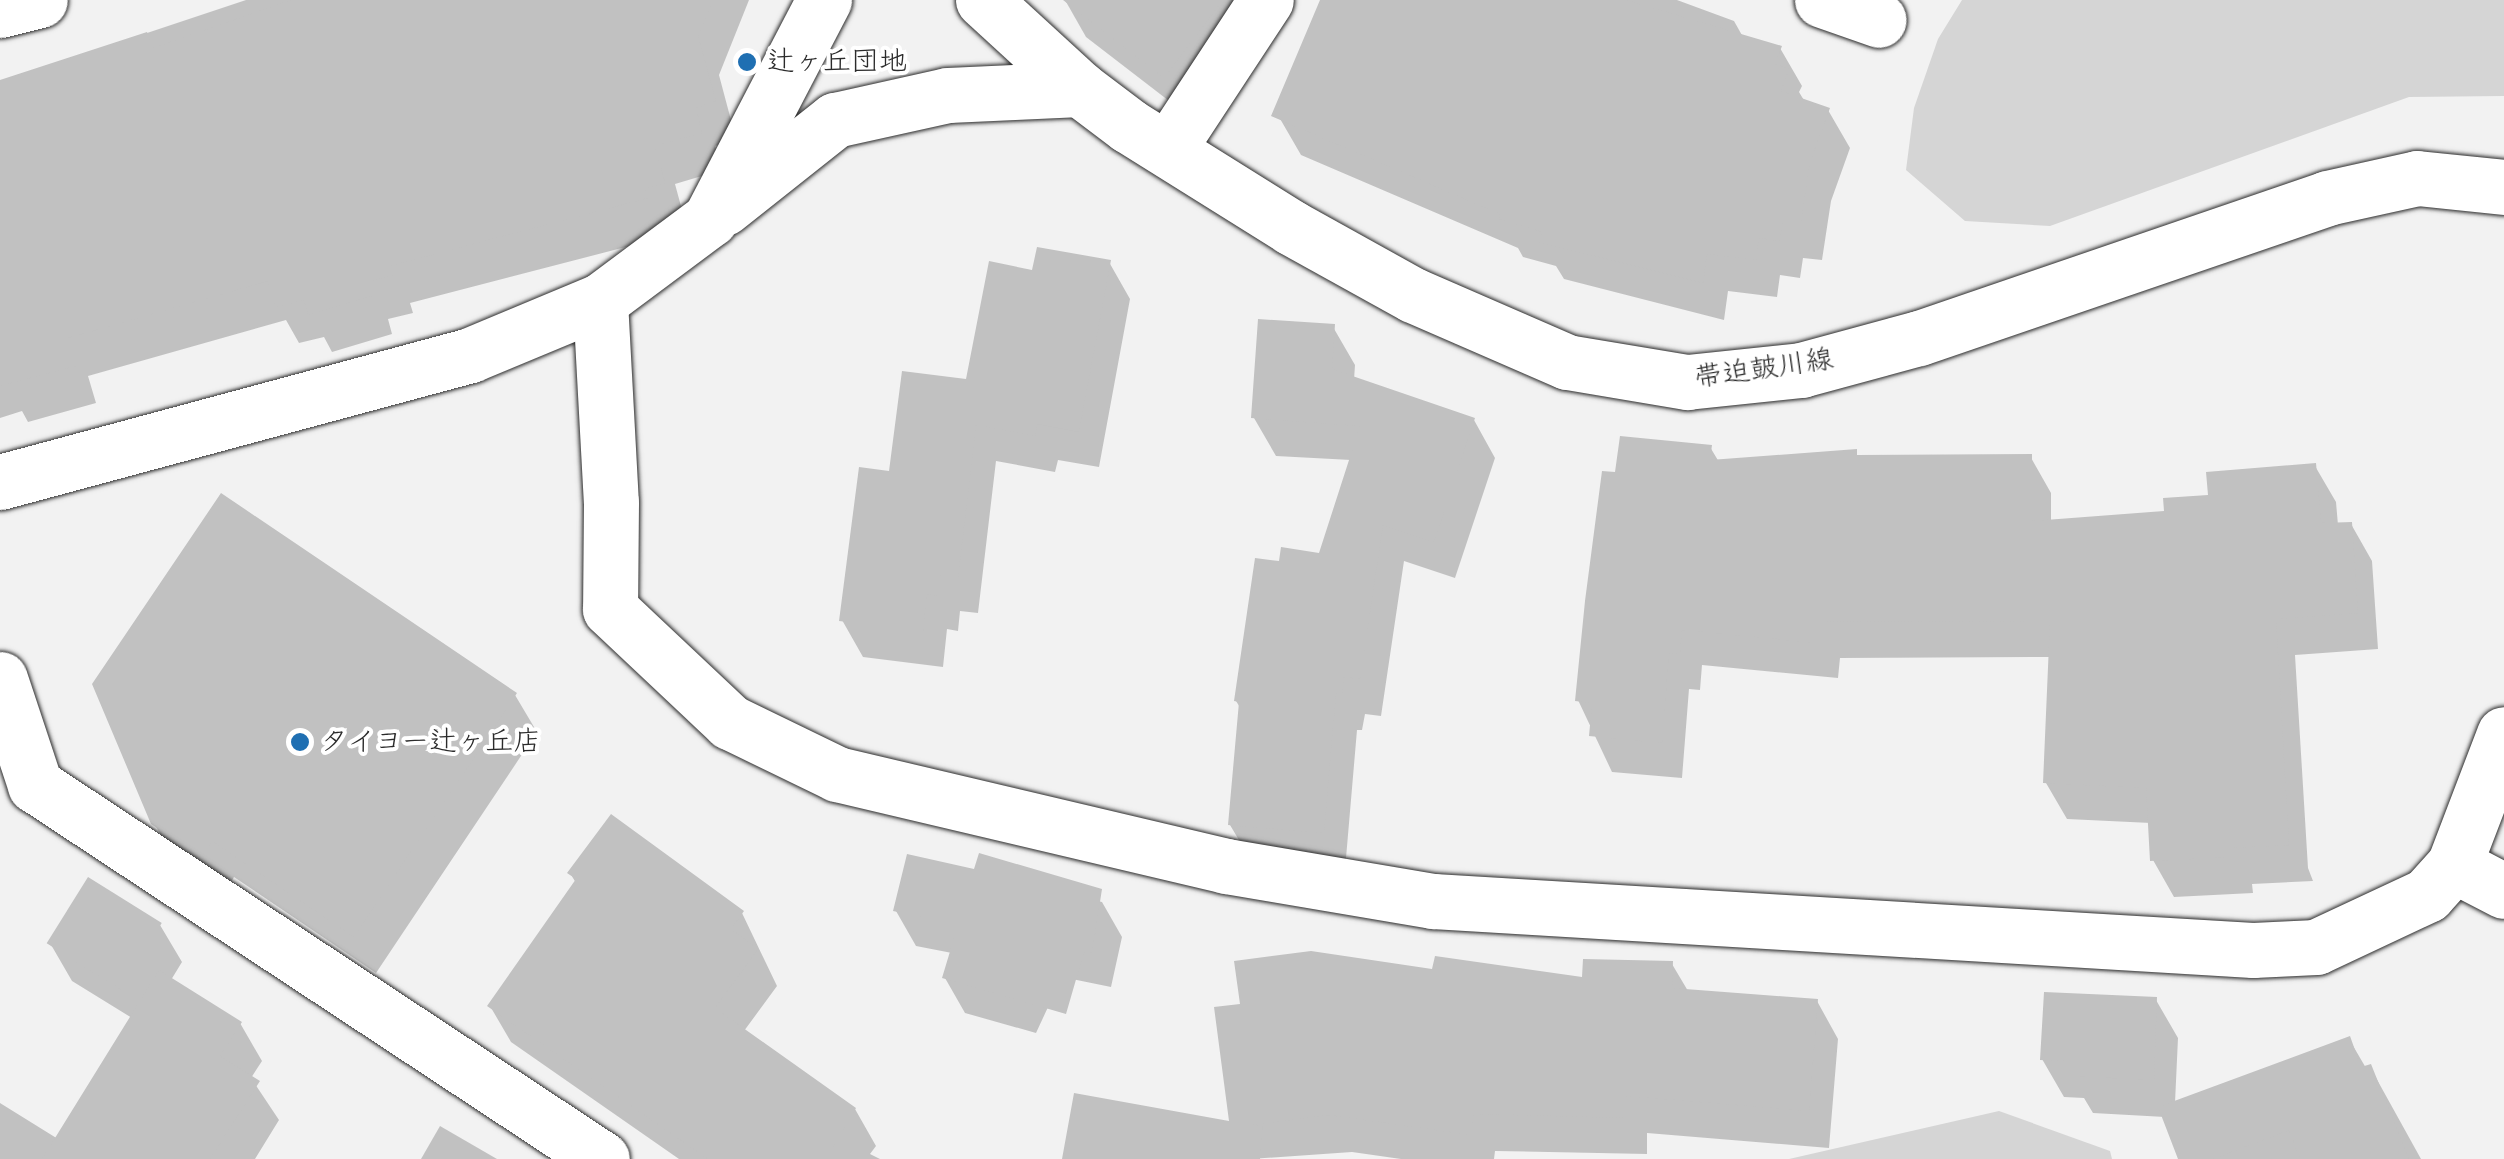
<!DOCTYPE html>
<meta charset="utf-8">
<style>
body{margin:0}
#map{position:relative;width:2504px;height:1159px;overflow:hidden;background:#f2f2f2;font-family:"Balsamiq Sans","Klee One",sans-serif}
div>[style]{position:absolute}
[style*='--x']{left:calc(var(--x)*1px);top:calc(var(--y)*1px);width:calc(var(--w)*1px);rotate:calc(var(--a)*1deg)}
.green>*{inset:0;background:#d5d5d5}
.shadow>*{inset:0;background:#0003}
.building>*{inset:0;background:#c1c1c1;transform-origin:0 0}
.roads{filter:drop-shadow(0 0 2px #2b2b2b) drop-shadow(0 0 2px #2b2b2b)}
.minor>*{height:55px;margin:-27.5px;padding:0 27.5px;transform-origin:27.5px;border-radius:27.5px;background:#fff}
.dots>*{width:28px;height:28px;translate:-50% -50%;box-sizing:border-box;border:5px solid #fff;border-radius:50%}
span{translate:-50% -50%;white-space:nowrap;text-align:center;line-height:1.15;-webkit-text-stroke:8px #fff;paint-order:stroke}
.poi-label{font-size:28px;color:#2b2b2b}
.left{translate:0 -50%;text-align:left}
.street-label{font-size:28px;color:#2b2b2b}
</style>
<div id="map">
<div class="green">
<div style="clip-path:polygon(1962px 0,2504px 0,2504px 96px,2409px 97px,2050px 226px,1965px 221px,1906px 170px,1914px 108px,1938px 39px)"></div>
<div style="clip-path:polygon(1999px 1111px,2110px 1151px,2112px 1159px,1789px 1159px)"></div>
</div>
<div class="shadow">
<div style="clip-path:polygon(246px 0,749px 0,719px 75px,736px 139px,715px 146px,722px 170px,675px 184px,685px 221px,668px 236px,410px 303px,413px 313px,388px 319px,392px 334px,332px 352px,324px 337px,299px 343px,286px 320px,88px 376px,96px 403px,28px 422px,22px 411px,0 418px,0 82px)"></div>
<div style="clip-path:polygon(1065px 0,1258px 0,1186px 114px,1086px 37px)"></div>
<div style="clip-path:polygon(1326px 0,1677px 0,1734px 21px,1743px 37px,1780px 48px,1802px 86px,1799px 92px,1805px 102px,1828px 110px,1850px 148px,1831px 201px,1822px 260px,1803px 258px,1800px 278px,1780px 275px,1777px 297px,1728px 291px,1724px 320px,1564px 279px,1556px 266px,1523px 257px,1518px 248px,1301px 155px,1279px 117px)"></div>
<div style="clip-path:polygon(1109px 262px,1130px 299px,1099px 467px,1058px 460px,1055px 472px,996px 461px,978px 613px,960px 611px,958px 631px,947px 629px,943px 667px,863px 657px,842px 620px,891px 473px,968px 381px,1034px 273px)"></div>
<div style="clip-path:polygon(1333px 327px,1355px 365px,1354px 380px,1474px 420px,1495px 458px,1455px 578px,1404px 561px,1381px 716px,1365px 714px,1362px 730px,1357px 730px,1345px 870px,1252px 862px,1230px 825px,1241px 709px,1236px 701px,1281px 564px,1320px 556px,1351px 460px,1276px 456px,1254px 418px)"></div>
<div style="clip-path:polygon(1710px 447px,1719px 462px,1855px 452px,1859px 458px,2030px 456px,2051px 493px,2051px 522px,2166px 514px,2315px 466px,2336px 502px,2338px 525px,2351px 524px,2372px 561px,2378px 649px,2295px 655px,2308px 868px,2313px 881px,2252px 884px,2253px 893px,2174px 897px,2153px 860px,2151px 823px,2067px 819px,2046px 783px,2051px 657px,1840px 658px,1838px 678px,1702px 665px,1700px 690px,1689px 689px,1682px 778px,1612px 772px,1578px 700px,1617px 475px)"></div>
<div style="clip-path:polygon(515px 695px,537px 732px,376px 973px,234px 877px,224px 894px,176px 862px,154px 823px)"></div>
<div style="clip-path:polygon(976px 872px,1102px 902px,1122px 937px,1111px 987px,1062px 977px,1036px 1033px,965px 1013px,945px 978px,952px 953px,916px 946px,896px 911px)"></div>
<div style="clip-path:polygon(570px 873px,742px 913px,777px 986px,744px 1031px,855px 1109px,876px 1146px,870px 1154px,880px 1159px,679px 1159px,511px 1042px,490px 1006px,576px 883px)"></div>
<div style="clip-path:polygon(160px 925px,182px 962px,171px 980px,240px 1023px,262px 1061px,251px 1078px,279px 1120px,255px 1159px,0 1159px,0 1103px,58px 1139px,132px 1018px,72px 981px,50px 943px)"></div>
<div style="clip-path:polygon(1672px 964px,1688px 991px,1817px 1001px,1838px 1039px,1829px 1148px,1647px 1133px,1647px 1154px,1495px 1151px,1494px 1159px,1401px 1159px,1352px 1152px,1250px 1159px,1232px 1128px,1434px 972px,1584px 980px)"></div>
<div style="clip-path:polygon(2156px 1000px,2178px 1038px,2175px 1103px,2349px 1039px,2366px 1068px,2370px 1067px,2421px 1159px,2181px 1159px,2165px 1117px,2093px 1113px,2084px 1098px,2064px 1097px,2042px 1059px)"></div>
<div style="clip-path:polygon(440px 1126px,497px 1159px,421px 1159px)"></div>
</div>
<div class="building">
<div style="clip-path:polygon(291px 0,713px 0,698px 36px,716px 101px,696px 108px,702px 133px,655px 146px,665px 183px,645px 188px,648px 198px,390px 266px,393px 275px,368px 282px,372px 296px,308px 315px,304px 300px,275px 307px,268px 281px,68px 338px,76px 366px,0 386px,0 80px,147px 32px,153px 48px)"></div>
<div style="clip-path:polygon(1063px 0,1223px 0,1164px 78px)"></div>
<div style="clip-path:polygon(1320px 0,1626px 0,1782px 46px,1775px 64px,1789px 69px,1781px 91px,1830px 108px,1810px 162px,1801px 223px,1783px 222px,1779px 241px,1759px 238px,1756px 260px,1707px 254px,1703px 283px,1539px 242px,1542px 232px,1499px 219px,1500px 214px,1271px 116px)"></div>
<div style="clip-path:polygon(1037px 247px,1111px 260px,1079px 432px,1037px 424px,1035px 436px,976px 425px,958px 578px,940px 575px,938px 596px,927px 594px,923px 631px,839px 621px,859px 467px,889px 471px,902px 371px,966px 379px,989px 261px,1032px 270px)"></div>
<div style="clip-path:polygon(1258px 319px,1335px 324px,1332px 369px,1475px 418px,1434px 542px,1383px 525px,1360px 679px,1344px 677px,1342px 694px,1336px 693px,1324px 833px,1228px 825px,1239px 702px,1234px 701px,1255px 558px,1279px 561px,1281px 547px,1319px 553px,1360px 426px,1251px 418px)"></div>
<div style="clip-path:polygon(1620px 436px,1712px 445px,1710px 460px,1857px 449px,1857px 455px,2032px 454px,2032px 521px,2164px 511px,2163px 498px,2208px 495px,2206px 472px,2316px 463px,2321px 523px,2352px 522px,2358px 613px,2276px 619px,2289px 845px,2233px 848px,2233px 857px,2150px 861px,2146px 788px,2043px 783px,2050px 621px,1820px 622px,1818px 643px,1682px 630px,1680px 654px,1669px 653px,1662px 743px,1589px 736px,1592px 703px,1575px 701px,1585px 601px,1602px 471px,1615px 472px)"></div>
<div style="clip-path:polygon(221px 493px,517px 693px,354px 937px,212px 841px,202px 858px,151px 824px,92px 684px)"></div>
<div style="clip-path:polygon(611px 814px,744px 911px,731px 929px,758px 949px,715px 1008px,856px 1108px,826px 1159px,708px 1159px,487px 1006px,576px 879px,567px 873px)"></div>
<div style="clip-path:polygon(979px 853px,1102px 889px,1092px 953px,1084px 952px,1066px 1014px,942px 978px,958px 925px,893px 911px,907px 854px,974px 869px)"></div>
<div style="left:88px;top:877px;width:87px;height:78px;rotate:32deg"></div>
<div style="clip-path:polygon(1311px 951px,1432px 969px,1435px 956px,1582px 977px,1583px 959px,1673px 961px,1672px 988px,1818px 999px,1809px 1111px,1626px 1096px,1626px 1118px,1474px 1114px,1471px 1135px,1329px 1115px,1253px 1125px,1263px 1127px,1260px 1159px,1062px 1159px,1074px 1093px,1229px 1121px,1214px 1007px,1240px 1004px,1234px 961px)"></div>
<div style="clip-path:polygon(159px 970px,242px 1022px,220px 1056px,260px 1081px,210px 1159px,42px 1159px)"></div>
<div style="clip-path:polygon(2044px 992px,2157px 997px,2154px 1080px,2069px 1076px,2069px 1061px,2040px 1060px)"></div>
<div style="clip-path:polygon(2350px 1036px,2361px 1067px,2371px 1064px,2409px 1159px,2300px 1159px,2289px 1130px,2213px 1159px,2178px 1159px,2158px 1107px)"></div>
</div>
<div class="roads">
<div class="minor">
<div style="--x:983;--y:0;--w:132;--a:42.5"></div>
<div style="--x:1080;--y:89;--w:61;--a:37.1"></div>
<div style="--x:1129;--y:126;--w:192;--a:32"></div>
<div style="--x:1292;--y:228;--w:138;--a:29"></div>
<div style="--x:1413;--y:295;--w:168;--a:23.5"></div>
<div style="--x:1567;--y:362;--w:122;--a:9.5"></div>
<div style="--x:1687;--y:382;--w:115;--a:-6"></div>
<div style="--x:1801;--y:370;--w:122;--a:-15.2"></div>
<div style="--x:1919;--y:338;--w:431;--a:-18.9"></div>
<div style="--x:2327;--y:198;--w:92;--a:-12.5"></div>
<div style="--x:2417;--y:178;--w:87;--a:5.9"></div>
<div style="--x:1822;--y:0;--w:60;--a:19.3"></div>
<div style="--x:0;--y:10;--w:41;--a:-14"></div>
<div style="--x:1168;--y:149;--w:178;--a:-56.7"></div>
<div style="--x:724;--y:208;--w:142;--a:-38.4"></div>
<div style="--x:835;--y:120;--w:116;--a:-12.5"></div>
<div style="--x:948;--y:95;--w:132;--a:-2.6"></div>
<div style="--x:600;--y:301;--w:201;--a:86.9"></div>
<div style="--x:611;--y:502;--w:107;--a:90.5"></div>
<div style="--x:610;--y:609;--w:165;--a:43.3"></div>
<div style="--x:730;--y:722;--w:119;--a:25.9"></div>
<div style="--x:837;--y:774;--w:400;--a:13.3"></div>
<div style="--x:1226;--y:866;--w:210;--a:9.6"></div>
<div style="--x:1433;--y:901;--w:821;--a:3.42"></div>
<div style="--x:2253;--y:950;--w:63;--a:-2.7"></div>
<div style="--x:2316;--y:947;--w:123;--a:-25.1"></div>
<div style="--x:2427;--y:895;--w:40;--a:-48"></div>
<div style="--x:2454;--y:865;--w:140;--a:-69.1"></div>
<div style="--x:0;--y:482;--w:487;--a:-15.1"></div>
<div style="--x:470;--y:355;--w:141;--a:-22.6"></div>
<div style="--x:600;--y:301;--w:137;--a:-36.7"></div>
<div style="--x:710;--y:219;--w:247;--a:-62.5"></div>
<div style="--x:0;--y:679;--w:112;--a:71.7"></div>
<div style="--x:35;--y:785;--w:679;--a:33.41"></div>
<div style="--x:2454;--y:865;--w:56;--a:27.5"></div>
</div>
</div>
<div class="dots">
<div style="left:747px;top:62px;background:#1f6fb2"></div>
<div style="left:300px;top:742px;background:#1f6fb2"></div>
</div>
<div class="poi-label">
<span class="left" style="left:767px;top:62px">辻ヶ丘団地</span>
<span class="left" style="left:320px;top:742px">タイヨー辻ヶ丘店</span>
</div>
<div class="street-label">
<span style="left:1764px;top:369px;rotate:-8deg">帯迫皷川線</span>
</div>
</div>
